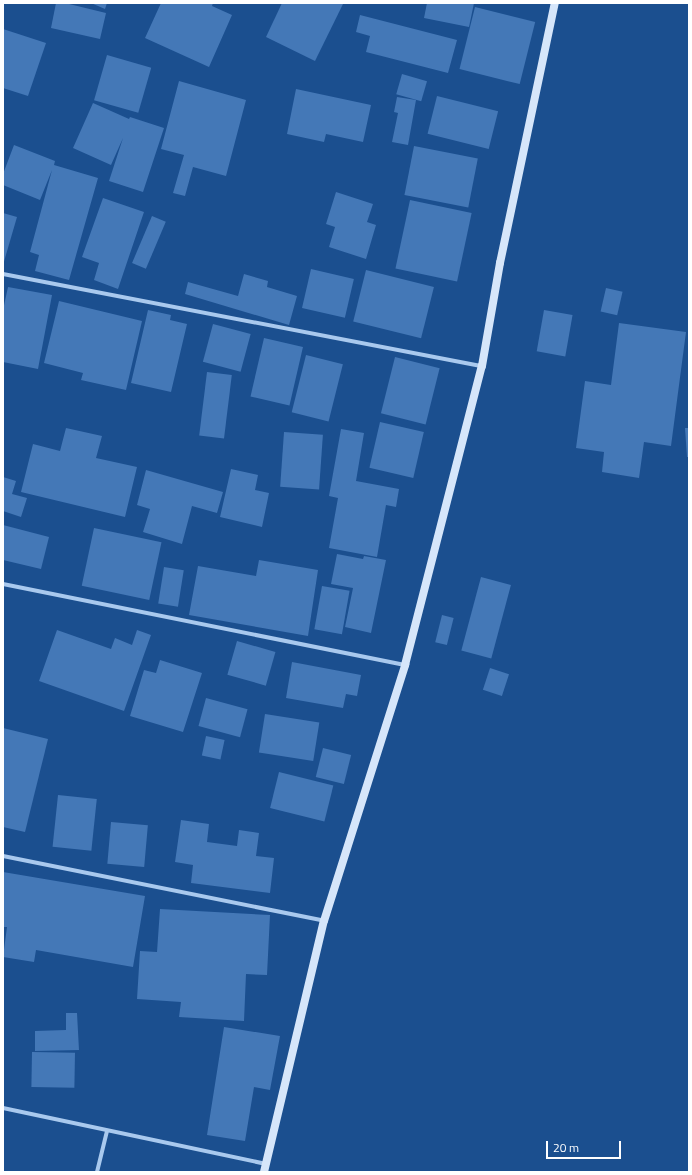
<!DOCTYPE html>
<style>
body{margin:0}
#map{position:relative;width:692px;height:1175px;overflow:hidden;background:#1b4f8f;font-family:"Titillium Web",sans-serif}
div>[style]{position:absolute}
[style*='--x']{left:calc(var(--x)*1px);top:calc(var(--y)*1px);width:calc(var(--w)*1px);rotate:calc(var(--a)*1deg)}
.building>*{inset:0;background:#4478b7;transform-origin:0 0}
.street>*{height:4px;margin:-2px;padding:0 2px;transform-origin:2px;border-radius:2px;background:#a9c9ee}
.secondary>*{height:8px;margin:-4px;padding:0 4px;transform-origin:4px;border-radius:4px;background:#d6e6fa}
span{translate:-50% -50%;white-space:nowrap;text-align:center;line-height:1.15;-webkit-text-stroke:3px #1b4f8f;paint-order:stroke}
.frame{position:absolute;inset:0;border:4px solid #fff;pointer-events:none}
.scale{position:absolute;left:546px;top:1141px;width:75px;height:18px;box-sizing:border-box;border:2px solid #fff;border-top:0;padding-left:5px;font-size:12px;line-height:14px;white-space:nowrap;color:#fff;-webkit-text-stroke:3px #1b4f8f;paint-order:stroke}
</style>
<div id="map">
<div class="building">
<div style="clip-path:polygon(56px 3px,65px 3px,106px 13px,100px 39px,51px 28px)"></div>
<div style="clip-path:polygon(91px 3px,107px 3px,105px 9px)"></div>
<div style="clip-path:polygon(161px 3px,213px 3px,212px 6px,232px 15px,209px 67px,145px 38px)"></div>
<div style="clip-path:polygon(282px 3px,343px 4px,315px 61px,266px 37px)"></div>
<div style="clip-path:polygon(427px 3px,474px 3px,469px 27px,424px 18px)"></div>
<div style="left:475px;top:7px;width:62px;height:64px;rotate:14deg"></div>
<div style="clip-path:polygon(360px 15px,457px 40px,448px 73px,366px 52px,370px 36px,356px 32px)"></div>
<div style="clip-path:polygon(3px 29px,46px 43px,28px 96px,3px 88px)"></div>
<div style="left:107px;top:55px;width:46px;height:47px;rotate:16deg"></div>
<div style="left:402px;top:74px;width:26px;height:21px;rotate:16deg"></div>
<div style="clip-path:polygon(179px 81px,246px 100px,226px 176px,193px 167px,185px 196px,173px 193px,184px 155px,161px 149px)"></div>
<div style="clip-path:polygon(296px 89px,371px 105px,363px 142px,326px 134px,324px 142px,287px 134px)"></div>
<div style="left:437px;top:96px;width:63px;height:39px;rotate:14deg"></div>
<div style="clip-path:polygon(397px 97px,416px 100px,408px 145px,392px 142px,398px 113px,394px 112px)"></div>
<div style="clip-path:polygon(93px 103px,129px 119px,130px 117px,164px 128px,143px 192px,109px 181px,123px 138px,111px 165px,73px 148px)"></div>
<div style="clip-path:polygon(14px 145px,55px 161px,54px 165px,98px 178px,69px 280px,35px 271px,39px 255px,30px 252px,52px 170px,40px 200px,3px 185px,3px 174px)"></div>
<div style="left:414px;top:146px;width:65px;height:50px;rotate:11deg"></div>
<div style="clip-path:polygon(336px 192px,373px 204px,367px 222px,376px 225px,366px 259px,329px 247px,335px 227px,326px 224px)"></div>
<div style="clip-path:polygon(103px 198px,144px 212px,118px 289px,94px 280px,99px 263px,82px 257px)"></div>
<div style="left:410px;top:200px;width:63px;height:70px;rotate:12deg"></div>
<div style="clip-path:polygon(3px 213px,17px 217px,3px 265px)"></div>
<div style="left:152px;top:216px;width:15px;height:51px;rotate:23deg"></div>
<div style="left:311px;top:269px;width:44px;height:40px;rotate:13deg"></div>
<div style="left:366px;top:270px;width:70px;height:53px;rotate:14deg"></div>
<div style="clip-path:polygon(244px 274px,268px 281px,267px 287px,297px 296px,289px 325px,185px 294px,188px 282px,238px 296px)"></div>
<div style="clip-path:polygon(8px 287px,52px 295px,38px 369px,3px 362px,3px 310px)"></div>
<div style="left:606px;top:288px;width:17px;height:24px;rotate:13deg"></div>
<div style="clip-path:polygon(59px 301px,142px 321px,126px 390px,81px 380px,83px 373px,44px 363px)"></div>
<div style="clip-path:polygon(148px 310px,171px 315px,170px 320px,187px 324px,171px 392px,131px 383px)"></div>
<div style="left:544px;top:310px;width:29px;height:42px;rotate:10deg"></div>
<div style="clip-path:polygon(619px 323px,686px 332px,671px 446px,644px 442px,639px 478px,602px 472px,604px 452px,576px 448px,585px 381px,611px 385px)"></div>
<div style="left:213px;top:324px;width:39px;height:39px;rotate:15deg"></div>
<div style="left:264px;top:338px;width:40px;height:60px;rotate:13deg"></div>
<div style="left:306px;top:355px;width:38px;height:59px;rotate:14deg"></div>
<div style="left:395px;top:357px;width:46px;height:58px;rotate:14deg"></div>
<div style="left:207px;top:372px;width:25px;height:64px;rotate:7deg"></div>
<div style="left:380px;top:422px;width:45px;height:47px;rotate:13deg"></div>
<div style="clip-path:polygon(66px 428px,102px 436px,96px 458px,137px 467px,125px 517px,21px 492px,33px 444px,60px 451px)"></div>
<div style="clip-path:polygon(685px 428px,689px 428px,689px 457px,687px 457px)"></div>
<div style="clip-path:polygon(341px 429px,364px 433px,356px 481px,399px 489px,396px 507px,386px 505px,377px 557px,329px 548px,338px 498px,329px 496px)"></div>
<div style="left:284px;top:432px;width:39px;height:55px;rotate:4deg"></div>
<div style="clip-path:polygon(231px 469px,258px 475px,255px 490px,269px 493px,262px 527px,220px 517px)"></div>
<div style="clip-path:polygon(146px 470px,223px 492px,217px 513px,192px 506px,182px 544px,143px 532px,150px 509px,137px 505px)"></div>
<div style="clip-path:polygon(3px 477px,16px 481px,12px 494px,27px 498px,21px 517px,3px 511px)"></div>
<div style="clip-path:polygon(3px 525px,49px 537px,41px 569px,3px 560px)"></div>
<div style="left:94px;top:528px;width:69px;height:59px;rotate:12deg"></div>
<div style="clip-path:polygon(337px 554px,363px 559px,364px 556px,386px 560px,371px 633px,345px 627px,353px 588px,331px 584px)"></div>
<div style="clip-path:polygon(259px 560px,318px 570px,308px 636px,189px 615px,198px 566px,256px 576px)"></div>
<div style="left:164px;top:567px;width:20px;height:37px;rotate:9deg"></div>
<div style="left:481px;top:577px;width:31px;height:76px;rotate:15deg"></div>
<div style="left:322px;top:586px;width:28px;height:44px;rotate:10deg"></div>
<div style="left:442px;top:615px;width:12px;height:28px;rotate:14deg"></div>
<div style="clip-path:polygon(57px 630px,111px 649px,115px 638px,132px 645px,137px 630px,151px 635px,124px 711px,39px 681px)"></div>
<div style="left:237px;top:641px;width:40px;height:35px;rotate:16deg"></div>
<div style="clip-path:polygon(160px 660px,202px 673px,183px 732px,130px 716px,144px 670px,156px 673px)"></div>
<div style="clip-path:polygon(292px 662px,361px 675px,357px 696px,346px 694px,343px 708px,286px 698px)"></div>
<div style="left:490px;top:668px;width:20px;height:23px;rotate:18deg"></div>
<div style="left:206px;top:698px;width:43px;height:29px;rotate:15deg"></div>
<div style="left:265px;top:714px;width:55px;height:39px;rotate:9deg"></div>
<div style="clip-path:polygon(3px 728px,48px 739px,25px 832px,3px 827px)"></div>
<div style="left:206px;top:736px;width:19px;height:20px;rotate:12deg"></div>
<div style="left:323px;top:748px;width:29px;height:30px;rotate:14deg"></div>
<div style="left:279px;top:772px;width:56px;height:37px;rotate:14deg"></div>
<div style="left:58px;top:795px;width:39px;height:52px;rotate:6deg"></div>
<div style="clip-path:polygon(181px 820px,209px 824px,207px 842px,237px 846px,239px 830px,259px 833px,256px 856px,274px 858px,270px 893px,191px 883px,193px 865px,175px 862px)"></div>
<div style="left:111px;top:822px;width:37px;height:42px;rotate:5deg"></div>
<div style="clip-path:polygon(3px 872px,145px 896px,133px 967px,36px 950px,34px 962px,3px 957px,7px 927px,3px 927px)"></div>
<div style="clip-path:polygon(160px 909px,270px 915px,267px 975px,246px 974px,244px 1021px,179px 1017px,181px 1002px,137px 999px,140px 951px,157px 952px)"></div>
<div style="clip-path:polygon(66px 1013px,77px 1013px,79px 1050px,35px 1051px,35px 1031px,66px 1030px)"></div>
<div style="clip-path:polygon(224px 1027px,280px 1036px,270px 1090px,254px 1087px,245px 1141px,207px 1135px)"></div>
<div style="left:32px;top:1052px;width:43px;height:35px;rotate:1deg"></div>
</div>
<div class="street">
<div style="--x:3;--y:274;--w:488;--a:10.9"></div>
<div style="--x:3;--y:584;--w:410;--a:11.4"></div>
<div style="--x:3;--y:856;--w:328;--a:11.4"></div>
<div style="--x:3;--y:1108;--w:269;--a:12"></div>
<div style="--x:97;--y:1172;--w:42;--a:-76.3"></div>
</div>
<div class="secondary">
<div style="--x:264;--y:1172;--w:258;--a:-76.6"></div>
<div style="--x:324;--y:921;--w:269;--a:-72.4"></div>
<div style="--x:405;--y:665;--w:309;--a:-75.6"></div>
<div style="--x:482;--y:366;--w:105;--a:-80.1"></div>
<div style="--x:500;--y:263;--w:266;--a:-78.1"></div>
</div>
<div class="frame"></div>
<div class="scale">20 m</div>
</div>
